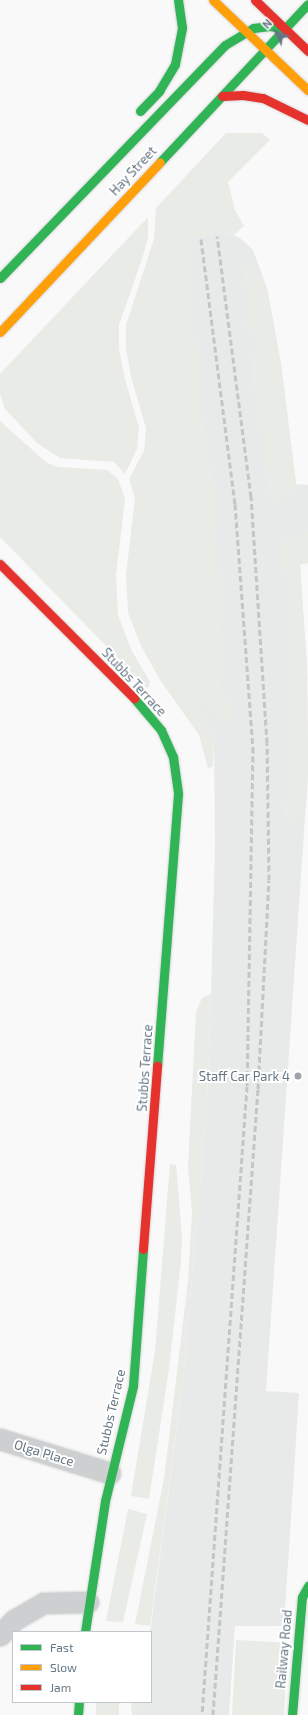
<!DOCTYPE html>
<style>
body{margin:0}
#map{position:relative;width:308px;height:1715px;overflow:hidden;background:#f9f9f9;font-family:"Exo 2",sans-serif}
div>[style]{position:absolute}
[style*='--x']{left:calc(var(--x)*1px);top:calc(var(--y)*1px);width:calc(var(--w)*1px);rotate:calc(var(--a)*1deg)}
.built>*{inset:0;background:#e8e9e9}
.green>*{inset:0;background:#e8ebe6;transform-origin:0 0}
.roads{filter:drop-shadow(0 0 1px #d5d6d7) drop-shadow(0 0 1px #d5d6d7)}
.street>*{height:21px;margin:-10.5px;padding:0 10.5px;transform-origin:10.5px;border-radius:10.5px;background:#cecfd0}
.fast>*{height:9px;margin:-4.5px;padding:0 4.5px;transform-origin:4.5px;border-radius:4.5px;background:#30b455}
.slow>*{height:9px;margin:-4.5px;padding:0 4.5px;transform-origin:4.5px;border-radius:4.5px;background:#ff9f0a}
.jam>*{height:9px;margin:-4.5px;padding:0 4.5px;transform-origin:4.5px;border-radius:4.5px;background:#e5322d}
.rail>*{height:3px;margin-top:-1.5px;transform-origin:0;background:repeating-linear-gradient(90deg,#c3c5c6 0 6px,transparent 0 9px)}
.dots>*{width:11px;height:11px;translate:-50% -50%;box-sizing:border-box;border:2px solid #fff;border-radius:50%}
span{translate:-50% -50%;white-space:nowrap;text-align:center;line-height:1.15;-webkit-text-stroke:4px #fff;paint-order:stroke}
.street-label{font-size:13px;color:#657683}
.poi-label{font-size:13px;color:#657683}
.right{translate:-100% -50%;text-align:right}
.legend{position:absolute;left:12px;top:1631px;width:140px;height:72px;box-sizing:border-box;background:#fff;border:1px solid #c1c8cd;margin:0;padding:5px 7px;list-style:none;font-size:12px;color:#657683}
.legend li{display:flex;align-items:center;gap:8px;height:20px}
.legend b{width:20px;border:1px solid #c1c8cd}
.north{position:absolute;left:256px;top:12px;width:40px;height:40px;-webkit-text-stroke:3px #fff;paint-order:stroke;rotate:313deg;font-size:11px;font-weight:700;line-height:16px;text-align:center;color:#657683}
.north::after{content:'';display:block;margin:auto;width:14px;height:18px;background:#657683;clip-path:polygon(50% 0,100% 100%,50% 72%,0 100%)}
</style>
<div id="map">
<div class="built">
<div style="clip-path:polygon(227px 232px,240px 238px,253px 250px,267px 288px,281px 364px,296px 484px,308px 485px,308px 561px,300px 565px,307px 668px,308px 773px,266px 1391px,299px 1393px,284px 1626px,235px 1626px,229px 1715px,141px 1715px,142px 1702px,151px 1702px,150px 1632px,183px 1382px,207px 1105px,211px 994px,215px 847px,214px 740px,195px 697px,176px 472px,189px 238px)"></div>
</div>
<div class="green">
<div style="clip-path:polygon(226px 133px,262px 133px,270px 140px,228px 182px,235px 210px,244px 226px,234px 235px,227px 232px,189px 238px,193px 316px,189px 329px,195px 337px,200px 367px,199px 394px,218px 510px,213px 536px,222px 593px,221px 628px,225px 660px,220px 686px,232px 707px,231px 723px,213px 714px,196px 698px,214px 739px,213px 767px,208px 768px,199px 735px,160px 680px,141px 646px,128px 613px,126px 575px,135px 498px,129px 479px,144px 451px,146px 428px,131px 377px,126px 349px,126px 325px,154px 239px,156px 208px)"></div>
<div style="clip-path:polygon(148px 217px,148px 238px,142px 259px,119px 325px,119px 349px,125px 379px,139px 428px,137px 449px,125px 474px,114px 462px,60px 458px,37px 443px,5px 409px,0 394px,0 374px)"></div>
<div style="clip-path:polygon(253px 265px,267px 288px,281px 364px,296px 484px,289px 495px,270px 504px,264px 446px,252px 383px,252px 354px,258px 338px,242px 320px,249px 312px,242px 269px)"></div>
<div style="clip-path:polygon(0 421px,47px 463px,58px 467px,107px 470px,118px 479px,125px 499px,116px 575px,118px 615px,132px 651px,150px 682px,148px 689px,0 537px)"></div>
<div style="clip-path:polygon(308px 533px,308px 563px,300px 565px,307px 668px,308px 773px,306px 806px,297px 822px,283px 818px,290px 768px,287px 580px,277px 552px,288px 534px)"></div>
<div style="clip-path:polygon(211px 994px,207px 1105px,183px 1382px,150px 1626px,135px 1624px,164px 1479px,188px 1281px,192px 1212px,188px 1167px,196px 1012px,202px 998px)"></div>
<div style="clip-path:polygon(170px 1164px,176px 1165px,182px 1236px,181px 1261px,169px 1369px,149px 1499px,131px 1496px,155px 1351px)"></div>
<div style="clip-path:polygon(128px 1509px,147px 1514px,123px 1622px,106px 1621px)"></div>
<div style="left:236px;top:1640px;width:52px;height:75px;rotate:3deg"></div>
<div style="left:96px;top:1702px;width:23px;height:13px"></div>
<div style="clip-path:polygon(131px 1702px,142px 1702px,141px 1715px,132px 1715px)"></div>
</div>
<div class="roads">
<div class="street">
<div style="--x:0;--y:1439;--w:115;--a:17.2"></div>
<div style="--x:0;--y:1635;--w:21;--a:-47"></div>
<div style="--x:14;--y:1620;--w:34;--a:-30"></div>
<div style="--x:43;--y:1603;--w:45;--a:-1.3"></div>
</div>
<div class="fast">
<div style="--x:140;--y:111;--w:28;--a:-46"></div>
<div style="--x:159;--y:91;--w:31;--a:-59"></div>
<div style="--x:175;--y:64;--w:37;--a:-79"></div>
<div style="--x:182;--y:28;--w:28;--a:-98"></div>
<div style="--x:160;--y:162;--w:216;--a:-46.9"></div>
<div style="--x:0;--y:278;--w:324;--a:-46"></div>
<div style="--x:225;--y:45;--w:33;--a:-31"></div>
<div style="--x:253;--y:28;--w:17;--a:-7"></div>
<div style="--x:270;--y:26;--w:15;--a:11"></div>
<div style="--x:134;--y:698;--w:42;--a:49.8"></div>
<div style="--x:161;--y:730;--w:30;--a:66"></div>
<div style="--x:173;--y:757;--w:37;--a:82"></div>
<div style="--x:178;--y:794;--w:273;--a:94.4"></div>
<div style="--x:85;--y:1632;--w:133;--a:-81.3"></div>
<div style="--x:105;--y:1501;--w:118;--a:-76.3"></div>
<div style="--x:133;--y:1386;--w:137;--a:-85.8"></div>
<div style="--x:78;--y:1715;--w:13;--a:-86"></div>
<div style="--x:292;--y:1715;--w:118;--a:-85.2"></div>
<div style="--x:302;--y:1597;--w:13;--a:-61"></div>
</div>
<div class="slow">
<div style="--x:213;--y:0;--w:131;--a:43.5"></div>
<div style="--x:0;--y:332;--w:233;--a:-46.7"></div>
</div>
<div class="jam">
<div style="--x:255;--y:0;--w:74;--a:43.9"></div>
<div style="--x:222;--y:96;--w:21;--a:-3"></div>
<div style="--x:243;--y:95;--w:20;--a:9"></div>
<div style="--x:263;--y:98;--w:50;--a:26.1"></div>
<div style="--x:0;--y:564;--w:190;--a:45"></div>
<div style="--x:143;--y:1249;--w:184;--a:-85.6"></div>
</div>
</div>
<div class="rail">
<div style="--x:201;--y:239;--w:267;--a:82.7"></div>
<div style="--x:235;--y:504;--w:244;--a:85.8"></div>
<div style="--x:253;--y:747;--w:339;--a:91"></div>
<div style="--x:247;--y:1086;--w:631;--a:94.09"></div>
<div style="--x:213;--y:1715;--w:628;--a:-85.89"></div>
<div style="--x:258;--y:1089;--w:209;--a:-87"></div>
<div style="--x:269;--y:880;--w:137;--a:-90.8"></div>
<div style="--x:267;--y:743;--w:247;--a:-93.7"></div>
<div style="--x:251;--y:497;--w:263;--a:-97.4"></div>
</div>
<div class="dots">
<div style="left:298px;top:1076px;background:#99a4ac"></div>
</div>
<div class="street-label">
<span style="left:133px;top:171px;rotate:-47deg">Hay Street</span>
<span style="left:134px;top:682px;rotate:47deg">Stubbs Terrace</span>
<span style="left:145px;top:1068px;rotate:-86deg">Stubbs Terrace</span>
<span style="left:111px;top:1412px;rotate:-77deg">Stubbs Terrace</span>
<span style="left:44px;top:1453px;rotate:17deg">Olga Place</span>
<span style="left:284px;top:1649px;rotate:-85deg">Railway Road</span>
</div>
<div class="poi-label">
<span class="right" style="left:290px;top:1076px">Staff Car Park 4</span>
</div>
<ul class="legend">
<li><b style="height:5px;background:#30b455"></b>Fast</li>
<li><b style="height:5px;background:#ff9f0a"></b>Slow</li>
<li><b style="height:5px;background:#e5322d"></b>Jam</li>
</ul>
<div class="north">N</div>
</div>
